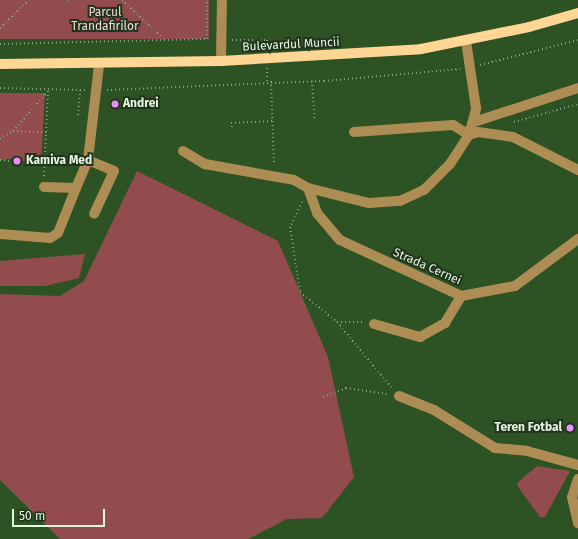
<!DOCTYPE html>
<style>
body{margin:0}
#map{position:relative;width:578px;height:539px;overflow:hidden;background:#2d5224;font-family:"Fira Sans",sans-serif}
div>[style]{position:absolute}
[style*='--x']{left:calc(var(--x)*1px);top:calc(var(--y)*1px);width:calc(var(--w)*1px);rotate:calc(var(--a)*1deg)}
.green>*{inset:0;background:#934c4e;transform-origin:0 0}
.path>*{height:2px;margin-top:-1px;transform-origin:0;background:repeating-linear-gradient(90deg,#85a27d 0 1px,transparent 0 4px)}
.minor>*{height:10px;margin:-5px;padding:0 5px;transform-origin:5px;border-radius:5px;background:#ae8d54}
.major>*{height:10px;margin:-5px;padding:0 5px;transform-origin:5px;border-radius:5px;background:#ffd693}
.dots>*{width:11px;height:11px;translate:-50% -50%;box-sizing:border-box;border:2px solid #22331e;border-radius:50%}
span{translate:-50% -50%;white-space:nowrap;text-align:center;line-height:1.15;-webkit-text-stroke:4px #22331e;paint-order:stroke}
.park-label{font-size:12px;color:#f4d8d7}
.street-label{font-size:12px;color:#e3f9de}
.poi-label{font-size:12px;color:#e3f9de;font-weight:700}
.left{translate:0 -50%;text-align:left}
.right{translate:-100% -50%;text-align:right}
.scale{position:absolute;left:12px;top:509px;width:93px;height:18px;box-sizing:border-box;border:2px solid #e3f9de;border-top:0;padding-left:5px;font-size:12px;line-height:14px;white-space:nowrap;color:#e3f9de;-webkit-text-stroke:3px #22331e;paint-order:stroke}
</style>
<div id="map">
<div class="green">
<div style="left:0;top:0;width:209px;height:39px"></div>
<div style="clip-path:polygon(0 93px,45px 93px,41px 162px,21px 161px,21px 157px,0 160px)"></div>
<div style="clip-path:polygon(137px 171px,278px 241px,328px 357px,354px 477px,322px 518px,287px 519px,248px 539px,60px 539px,0 480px,0 294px,60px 296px,84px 281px)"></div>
<div style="clip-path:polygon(85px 254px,79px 278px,45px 286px,0 286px,0 261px)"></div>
<div style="clip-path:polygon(537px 466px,570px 471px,545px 517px,540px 517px,518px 487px,517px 483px)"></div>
</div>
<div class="path">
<div style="--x:68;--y:0;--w:4;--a:0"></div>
<div style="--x:122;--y:0;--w:59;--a:42.9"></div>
<div style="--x:0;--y:28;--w:40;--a:-44"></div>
<div style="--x:232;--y:40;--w:35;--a:0"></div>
<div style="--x:267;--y:40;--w:8;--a:90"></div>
<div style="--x:0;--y:44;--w:207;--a:-1.4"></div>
<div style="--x:207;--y:39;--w:39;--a:-90"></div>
<div style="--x:480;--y:65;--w:101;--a:-14.3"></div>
<div style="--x:267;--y:81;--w:13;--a:-90"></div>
<div style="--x:271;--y:81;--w:84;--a:88"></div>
<div style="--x:312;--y:81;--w:39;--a:86"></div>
<div style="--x:0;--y:88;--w:85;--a:1.3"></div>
<div style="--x:107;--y:90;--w:217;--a:-2.4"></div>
<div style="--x:324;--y:81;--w:137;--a:-5"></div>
<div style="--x:78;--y:115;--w:25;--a:-85"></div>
<div style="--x:514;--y:122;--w:66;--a:-15.7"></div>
<div style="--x:232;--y:127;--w:4;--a:-104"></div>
<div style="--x:231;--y:123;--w:42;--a:-2.7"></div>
<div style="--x:13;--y:131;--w:53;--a:-48.8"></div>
<div style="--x:0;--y:139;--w:15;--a:-32"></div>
<div style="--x:13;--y:131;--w:34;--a:2"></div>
<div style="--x:0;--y:160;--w:12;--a:5"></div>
<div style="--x:44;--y:176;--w:86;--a:-87.3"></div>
<div style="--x:302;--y:202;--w:28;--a:116"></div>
<div style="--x:290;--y:227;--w:66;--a:81.3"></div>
<div style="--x:300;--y:292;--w:48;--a:39"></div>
<div style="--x:337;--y:322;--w:86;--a:50.2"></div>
<div style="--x:337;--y:322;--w:26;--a:0"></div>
<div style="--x:323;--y:397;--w:25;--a:-21"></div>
<div style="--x:346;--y:388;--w:42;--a:8.1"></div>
</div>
<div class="minor">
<div style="--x:221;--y:61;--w:61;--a:-89.1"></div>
<div style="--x:474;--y:122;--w:109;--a:-18.1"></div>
<div style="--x:354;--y:132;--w:99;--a:-4"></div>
<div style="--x:453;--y:125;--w:19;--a:32"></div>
<div style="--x:469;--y:135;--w:28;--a:-75"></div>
<div style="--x:476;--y:108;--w:68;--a:-98.5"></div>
<div style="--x:183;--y:151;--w:26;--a:31"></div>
<div style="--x:205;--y:164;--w:90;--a:10.2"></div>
<div style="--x:294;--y:180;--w:16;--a:30"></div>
<div style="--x:308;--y:188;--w:63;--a:13.8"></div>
<div style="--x:369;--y:203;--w:31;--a:-4"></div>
<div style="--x:400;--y:201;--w:26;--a:-25"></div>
<div style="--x:424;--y:190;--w:37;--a:-45"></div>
<div style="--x:450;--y:164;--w:35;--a:-57"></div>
<div style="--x:469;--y:135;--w:9;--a:-18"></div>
<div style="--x:478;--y:132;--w:35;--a:8"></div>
<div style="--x:513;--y:137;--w:73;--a:26.9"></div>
<div style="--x:88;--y:160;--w:28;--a:23"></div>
<div style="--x:114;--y:171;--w:47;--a:114.9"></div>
<div style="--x:76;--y:188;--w:30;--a:-67"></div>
<div style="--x:88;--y:160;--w:96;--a:-83.4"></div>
<div style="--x:308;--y:188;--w:27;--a:70"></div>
<div style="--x:317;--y:213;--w:35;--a:50"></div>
<div style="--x:340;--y:240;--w:133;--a:24.8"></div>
<div style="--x:461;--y:296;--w:55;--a:-10.5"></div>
<div style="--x:515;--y:286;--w:79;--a:-36.7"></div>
<div style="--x:0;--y:234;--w:50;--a:4.6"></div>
<div style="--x:50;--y:238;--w:9;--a:-32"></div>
<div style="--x:58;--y:233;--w:48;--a:-68.2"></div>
<div style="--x:76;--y:188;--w:32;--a:-178"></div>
<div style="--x:374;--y:324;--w:48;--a:15.8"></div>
<div style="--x:420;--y:337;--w:29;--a:-29"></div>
<div style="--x:445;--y:323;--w:31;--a:-59"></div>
<div style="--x:399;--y:396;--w:38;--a:22"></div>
<div style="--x:434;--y:410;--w:72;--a:31.9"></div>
<div style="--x:495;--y:448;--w:32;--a:5"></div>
<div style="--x:527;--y:451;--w:53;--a:15.4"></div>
<div style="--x:578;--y:479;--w:19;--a:108"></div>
<div style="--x:572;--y:497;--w:27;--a:77"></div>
</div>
<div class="major">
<div style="--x:0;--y:64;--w:221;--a:-0.8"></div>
<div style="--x:221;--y:61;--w:200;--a:-3.4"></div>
<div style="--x:421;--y:49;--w:110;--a:-11.5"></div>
<div style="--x:529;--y:27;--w:51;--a:-15.9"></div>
</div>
<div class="dots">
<div style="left:115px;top:104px;background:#e98efe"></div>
<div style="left:17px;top:161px;background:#e98efe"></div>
<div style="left:570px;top:428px;background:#e98efe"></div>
</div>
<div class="park-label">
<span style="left:105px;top:20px">Parcul<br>Trandafirilor</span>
</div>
<div class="street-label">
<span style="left:291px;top:45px;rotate:-3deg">Bulevardul Muncii</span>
<span style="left:427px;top:267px;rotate:24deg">Strada Cernei</span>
</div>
<div class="poi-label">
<span class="left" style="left:123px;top:104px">Andrei</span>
<span class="left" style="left:26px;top:161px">Kamiva Med</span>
<span class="right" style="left:562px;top:428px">Teren Fotbal</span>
</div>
<div class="scale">50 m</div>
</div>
